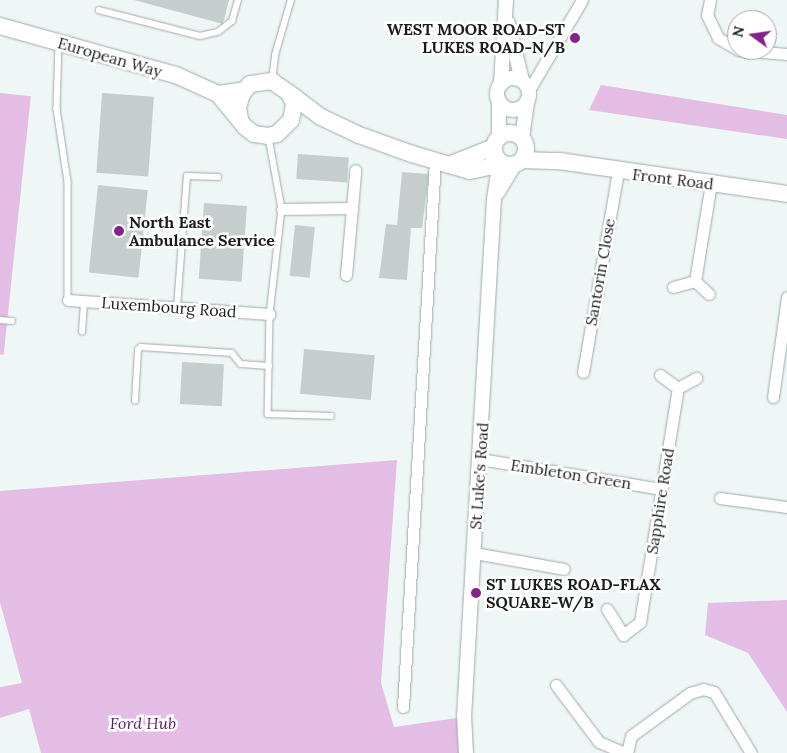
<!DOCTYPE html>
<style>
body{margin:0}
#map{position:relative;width:787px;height:753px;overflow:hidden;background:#eef7f6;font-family:Lora,serif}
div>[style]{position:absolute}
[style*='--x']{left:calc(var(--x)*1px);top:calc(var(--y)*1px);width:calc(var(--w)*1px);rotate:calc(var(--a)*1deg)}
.green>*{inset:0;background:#e4bde5;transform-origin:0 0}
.building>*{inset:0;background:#c5cecd;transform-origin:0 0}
.roads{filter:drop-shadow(0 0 1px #a0a9a8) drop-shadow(0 0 1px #a0a9a8)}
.service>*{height:5.5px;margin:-2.75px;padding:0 2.75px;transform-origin:2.75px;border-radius:2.75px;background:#fff}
.minor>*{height:11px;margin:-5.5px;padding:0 5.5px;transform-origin:5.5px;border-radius:5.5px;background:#fff}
.tertiary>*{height:14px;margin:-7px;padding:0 7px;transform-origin:7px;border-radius:7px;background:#fff}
.tertiary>.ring{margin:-7px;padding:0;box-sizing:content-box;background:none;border:14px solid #fff;border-radius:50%}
.secondary>*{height:16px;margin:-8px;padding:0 8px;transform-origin:8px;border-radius:8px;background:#fff}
.secondary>.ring{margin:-8px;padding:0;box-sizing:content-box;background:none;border:16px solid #fff;border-radius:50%}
.dots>*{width:14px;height:14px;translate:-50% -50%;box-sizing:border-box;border:2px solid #fff;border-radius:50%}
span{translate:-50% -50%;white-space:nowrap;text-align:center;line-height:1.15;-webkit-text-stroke:5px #fff;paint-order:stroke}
.poi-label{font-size:16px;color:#1b1e1d;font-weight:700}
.right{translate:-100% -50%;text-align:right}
.left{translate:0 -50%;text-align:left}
.street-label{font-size:16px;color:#1b1e1d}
.park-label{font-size:16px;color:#5e1963;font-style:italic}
.north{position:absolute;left:727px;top:10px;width:50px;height:50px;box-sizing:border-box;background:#fff;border:1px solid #a4a5a5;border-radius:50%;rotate:284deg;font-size:14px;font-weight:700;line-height:20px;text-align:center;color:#1b1e1d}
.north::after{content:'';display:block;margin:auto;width:18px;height:22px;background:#84218b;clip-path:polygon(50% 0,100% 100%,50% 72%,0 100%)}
</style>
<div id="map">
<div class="green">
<div style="clip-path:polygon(601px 85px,787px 115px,787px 139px,589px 110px)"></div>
<div style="left:0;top:93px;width:31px;height:260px;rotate:6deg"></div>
<div style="clip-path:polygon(397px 460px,381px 683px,394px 727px,464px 717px,466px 753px,41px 753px,29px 709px,0 718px,0 687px,22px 683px,0 602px,0 491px)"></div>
<div style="clip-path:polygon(787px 600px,787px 712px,748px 653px,705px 635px,708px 603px)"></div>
</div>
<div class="building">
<div style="clip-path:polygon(134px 0,229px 0,223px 24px)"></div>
<div style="left:102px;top:93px;width:52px;height:80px;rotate:4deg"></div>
<div style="left:298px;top:154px;width:51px;height:25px;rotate:4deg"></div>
<div style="clip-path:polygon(402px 172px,429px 174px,422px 228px,411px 228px,407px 280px,379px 278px,386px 224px,397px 225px)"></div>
<div style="left:98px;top:185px;width:50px;height:88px;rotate:6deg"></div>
<div style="left:204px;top:203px;width:43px;height:76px;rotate:4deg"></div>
<div style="left:295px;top:225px;width:20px;height:51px;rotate:6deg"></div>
<div style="left:304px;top:349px;width:71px;height:45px;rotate:5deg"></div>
<div style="left:182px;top:362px;width:42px;height:42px;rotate:3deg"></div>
</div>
<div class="roads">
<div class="service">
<div style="--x:99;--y:10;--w:104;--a:14.4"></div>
<div style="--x:200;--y:36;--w:18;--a:-13"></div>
<div style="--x:218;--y:32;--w:18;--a:-38"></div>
<div style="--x:232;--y:21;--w:22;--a:-74"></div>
<div style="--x:59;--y:44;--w:65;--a:91.8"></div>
<div style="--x:57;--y:109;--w:74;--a:81.4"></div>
<div style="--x:68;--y:182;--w:118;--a:90"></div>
<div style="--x:272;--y:81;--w:26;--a:-83"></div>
<div style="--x:275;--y:55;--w:57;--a:-73.8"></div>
<div style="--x:269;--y:138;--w:72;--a:79.6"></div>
<div style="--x:282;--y:209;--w:106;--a:96.5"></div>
<div style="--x:270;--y:314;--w:100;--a:91.1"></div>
<div style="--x:268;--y:414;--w:63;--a:1.8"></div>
<div style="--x:177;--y:308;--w:132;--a:-85.7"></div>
<div style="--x:187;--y:176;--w:31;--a:2"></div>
<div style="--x:0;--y:320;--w:12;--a:5"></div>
<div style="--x:82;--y:332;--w:30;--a:-86"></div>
<div style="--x:135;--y:401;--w:51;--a:-86.6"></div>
<div style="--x:138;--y:350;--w:4;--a:-45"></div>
<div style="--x:141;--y:347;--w:91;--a:3.8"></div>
<div style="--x:232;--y:353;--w:14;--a:51"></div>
<div style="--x:241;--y:364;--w:28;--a:4"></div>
</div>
<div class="minor">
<div style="--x:710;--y:0;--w:15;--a:101"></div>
<div style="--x:707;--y:15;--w:25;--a:64"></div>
<div style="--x:718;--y:38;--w:22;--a:30"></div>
<div style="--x:738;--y:50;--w:49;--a:4.7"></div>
<div style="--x:529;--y:90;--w:104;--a:-59.5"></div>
<div style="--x:282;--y:209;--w:70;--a:-0.8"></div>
<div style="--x:352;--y:208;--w:38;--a:-85"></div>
<div style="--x:346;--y:275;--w:67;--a:-84.9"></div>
<div style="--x:695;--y:281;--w:99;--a:-80.7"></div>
<div style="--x:673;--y:287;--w:23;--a:-15"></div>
<div style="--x:695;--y:281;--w:19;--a:43"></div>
<div style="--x:68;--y:300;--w:202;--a:4"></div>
<div style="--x:583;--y:372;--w:203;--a:-80.1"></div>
<div style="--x:660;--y:375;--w:22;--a:36"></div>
<div style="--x:678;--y:388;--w:21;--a:-29"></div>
<div style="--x:773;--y:397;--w:101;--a:-82"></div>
<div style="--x:480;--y:459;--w:183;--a:9.4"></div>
<div style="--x:720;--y:498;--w:68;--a:7.7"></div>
<div style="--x:474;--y:553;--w:91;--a:10.1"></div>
<div style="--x:607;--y:609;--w:31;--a:58"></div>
<div style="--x:623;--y:635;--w:21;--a:-37"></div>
<div style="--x:640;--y:622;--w:237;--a:-80.8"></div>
<div style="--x:556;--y:685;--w:71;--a:53"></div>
<div style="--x:599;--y:742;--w:28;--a:23"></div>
<div style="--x:403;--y:707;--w:548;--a:-86.65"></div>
<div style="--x:627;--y:753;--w:17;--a:-77"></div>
<div style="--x:631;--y:736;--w:73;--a:-36.1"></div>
<div style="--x:690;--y:693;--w:14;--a:-17"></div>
<div style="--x:703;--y:689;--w:11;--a:15"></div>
<div style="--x:714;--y:692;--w:71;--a:58.8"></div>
</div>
<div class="tertiary">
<div style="--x:508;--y:23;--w:59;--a:76.2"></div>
<div class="ring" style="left:497px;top:78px;width:18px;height:18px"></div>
<div style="--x:501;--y:84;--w:84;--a:-86.6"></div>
<div style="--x:499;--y:101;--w:35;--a:90"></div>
<div style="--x:522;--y:138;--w:35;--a:-82"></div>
<div style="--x:498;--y:192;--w:31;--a:-59"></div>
<div style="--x:466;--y:753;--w:36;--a:-93"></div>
<div style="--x:464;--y:717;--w:519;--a:-86.69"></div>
<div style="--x:494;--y:199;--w:37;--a:-81"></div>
</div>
<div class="secondary">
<div style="--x:0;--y:26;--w:183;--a:15.6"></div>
<div style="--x:176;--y:75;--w:46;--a:24.3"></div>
<div style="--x:218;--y:94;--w:27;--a:-8"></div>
<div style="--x:289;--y:93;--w:40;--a:37"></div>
<div style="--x:321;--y:117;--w:42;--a:25.3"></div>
<div style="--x:359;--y:135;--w:56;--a:19.7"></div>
<div style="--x:412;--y:154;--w:60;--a:16.3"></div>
<div style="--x:470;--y:171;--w:19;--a:-12"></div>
<div style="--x:489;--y:167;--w:11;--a:-41"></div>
<div style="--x:218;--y:94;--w:43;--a:50.7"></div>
<div style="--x:245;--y:127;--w:11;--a:38"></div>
<div style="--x:254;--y:134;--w:14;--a:8"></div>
<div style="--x:268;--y:136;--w:9;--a:-13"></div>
<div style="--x:277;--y:134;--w:20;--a:-45"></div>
<div style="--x:291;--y:120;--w:16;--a:-79"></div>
<div style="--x:294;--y:104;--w:12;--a:-114"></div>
<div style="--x:289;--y:93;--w:21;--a:-145"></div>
<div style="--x:272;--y:81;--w:22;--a:172"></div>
<div style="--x:250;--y:84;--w:13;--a:129"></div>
<div style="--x:242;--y:94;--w:14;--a:107"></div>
<div style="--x:238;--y:107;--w:13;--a:81"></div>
<div class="ring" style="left:494px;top:133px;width:16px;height:16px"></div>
<div style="--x:522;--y:160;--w:37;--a:2"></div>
<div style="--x:559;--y:161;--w:230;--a:8.2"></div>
<div style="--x:449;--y:165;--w:48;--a:-21.8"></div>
</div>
</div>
<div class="dots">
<div style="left:575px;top:38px;background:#84218b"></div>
<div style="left:119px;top:231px;background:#84218b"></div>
<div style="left:476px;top:593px;background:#84218b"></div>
</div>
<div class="poi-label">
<span class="right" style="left:565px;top:38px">WEST MOOR ROAD-ST<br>LUKES ROAD-N/B</span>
<span class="left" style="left:129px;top:231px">North East<br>Ambulance Service</span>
<span class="left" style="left:486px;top:593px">ST LUKES ROAD-FLAX<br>SQUARE-W/B</span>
</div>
<div class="street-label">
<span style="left:110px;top:57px;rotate:16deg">European Way</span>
<span style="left:673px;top:179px;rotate:7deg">Front Road</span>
<span style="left:600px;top:272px;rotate:-80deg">Santorin Close</span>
<span style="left:169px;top:307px;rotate:4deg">Luxembourg Road</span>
<span style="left:571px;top:474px;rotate:9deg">Embleton Green</span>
<span style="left:479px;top:476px;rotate:-86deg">St Luke's Road</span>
<span style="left:660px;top:501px;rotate:-81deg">Sapphire Road</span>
</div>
<div class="park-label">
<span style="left:143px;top:723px">Ford Hub</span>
</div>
<div class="north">N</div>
</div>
